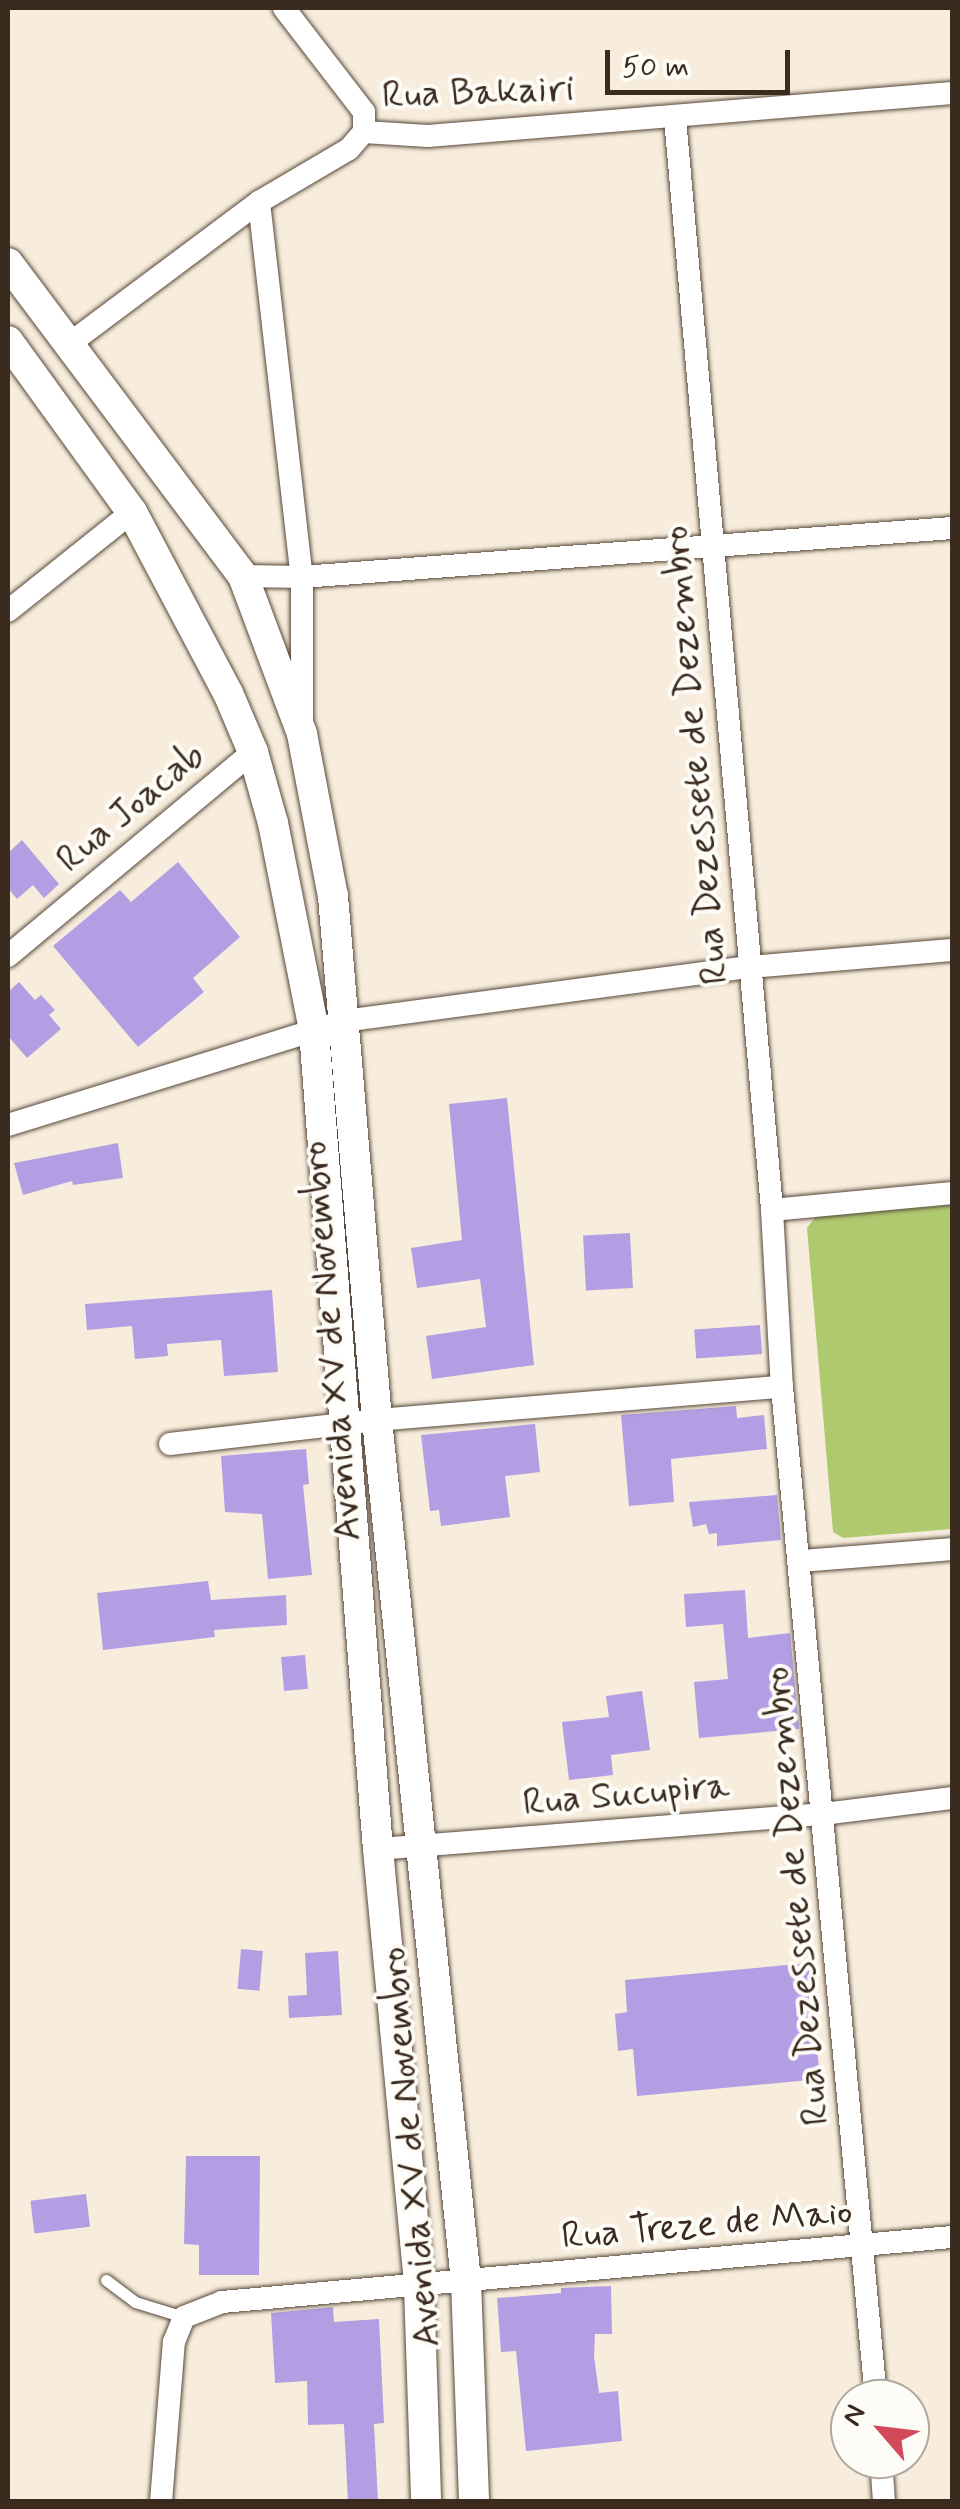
<!DOCTYPE html>
<style>
body{margin:0}
#map{position:relative;width:960px;height:2509px;overflow:hidden;background:#f8eddc;font-family:Mynerve,sans-serif}
div>[style]{position:absolute}
[style*='--x']{left:calc(var(--x)*1px);top:calc(var(--y)*1px);width:calc(var(--w)*1px);rotate:calc(var(--a)*1deg)}
.green>*{inset:0;background:#afc96f}
.building>*{inset:0;background:#b39ee3;transform-origin:0 0}
.roads{filter:drop-shadow(0 0 2px #57473a) drop-shadow(0 0 2px #57473a)}
.service>*{height:11px;margin:-5.5px;padding:0 5.5px;transform-origin:5.5px;border-radius:5.5px;background:#fff}
.minor>*{height:22px;margin:-11px;padding:0 11px;transform-origin:11px;border-radius:11px;background:#fff}
.secondary>*{height:30px;margin:-15px;padding:0 15px;transform-origin:15px;border-radius:15px;background:#fff}
span{translate:-50% -50%;white-space:nowrap;text-align:center;line-height:1.15;-webkit-text-stroke:8px #fdfcf7;paint-order:stroke}
.street-label{font-size:38px;color:#3b2a1e}
.frame{position:absolute;inset:0;border:10px solid #3b2a1e;pointer-events:none}
.north{position:absolute;left:830px;top:2379px;width:100px;height:100px;box-sizing:border-box;background:#fdfcf7;border:2px solid #afa8a0;border-radius:50%;rotate:298deg;font-size:28px;font-weight:700;line-height:40px;text-align:center;color:#3b2a1e}
.north::after{content:'';display:block;margin:auto;width:35px;height:45px;background:#d1495b;clip-path:polygon(50% 0,100% 100%,50% 72%,0 100%)}
.scale{position:absolute;left:605px;top:50px;width:185px;height:45px;box-sizing:border-box;border:5px solid #3b2a1e;border-top:0;padding-left:12px;font-size:30px;line-height:35px;white-space:nowrap;color:#3b2a1e;-webkit-text-stroke:8px #fdfcf7;paint-order:stroke}
</style>
<div id="map">
<div class="green">
<div style="clip-path:polygon(952px 1205px,952px 1529px,843px 1538px,833px 1532px,807px 1228px,817px 1215px)"></div>
</div>
<div class="building">
<div style="clip-path:polygon(22px 840px,59px 884px,44px 898px,33px 885px,17px 899px,8px 888px,8px 853px)"></div>
<div style="clip-path:polygon(178px 862px,240px 937px,193px 978px,204px 992px,138px 1047px,53px 946px,120px 890px,131px 902px)"></div>
<div style="clip-path:polygon(19px 982px,35px 1000px,41px 995px,55px 1010px,49px 1015px,61px 1029px,27px 1058px,8px 1036px,8px 992px)"></div>
<div style="clip-path:polygon(507px 1098px,534px 1365px,432px 1379px,426px 1336px,486px 1327px,480px 1279px,417px 1288px,411px 1248px,462px 1240px,449px 1104px)"></div>
<div style="clip-path:polygon(118px 1143px,123px 1178px,73px 1185px,72px 1181px,23px 1195px,14px 1163px)"></div>
<div style="left:630px;top:1233px;width:55px;height:47px;rotate:87deg"></div>
<div style="clip-path:polygon(272px 1290px,278px 1372px,224px 1376px,221px 1340px,167px 1344px,168px 1356px,135px 1359px,132px 1326px,87px 1330px,85px 1304px)"></div>
<div style="left:760px;top:1325px;width:29px;height:66px;rotate:86deg"></div>
<div style="clip-path:polygon(736px 1406px,737px 1418px,764px 1415px,767px 1449px,671px 1459px,674px 1502px,629px 1506px,621px 1415px)"></div>
<div style="clip-path:polygon(535px 1424px,540px 1472px,505px 1476px,510px 1517px,441px 1526px,439px 1510px,430px 1511px,421px 1435px)"></div>
<div style="clip-path:polygon(306px 1449px,309px 1484px,303px 1485px,312px 1575px,268px 1579px,262px 1514px,225px 1512px,221px 1456px)"></div>
<div style="clip-path:polygon(777px 1495px,781px 1540px,717px 1546px,717px 1533px,709px 1534px,706px 1524px,693px 1527px,689px 1502px)"></div>
<div style="clip-path:polygon(208px 1581px,211px 1600px,286px 1595px,287px 1625px,214px 1630px,215px 1637px,103px 1650px,97px 1593px)"></div>
<div style="clip-path:polygon(745px 1590px,748px 1638px,790px 1633px,799px 1729px,699px 1738px,694px 1682px,728px 1679px,723px 1624px,686px 1627px,684px 1594px)"></div>
<div style="left:305px;top:1655px;width:34px;height:24px;rotate:85deg"></div>
<div style="clip-path:polygon(642px 1691px,650px 1750px,611px 1755px,613px 1775px,569px 1780px,562px 1722px,609px 1717px,606px 1696px)"></div>
<div style="left:241px;top:1949px;width:22px;height:40px;rotate:5deg"></div>
<div style="clip-path:polygon(338px 1951px,342px 2015px,289px 2018px,288px 1996px,307px 1995px,305px 1953px)"></div>
<div style="clip-path:polygon(809px 1963px,820px 2079px,637px 2096px,633px 2049px,618px 2051px,615px 2014px,627px 2012px,625px 1980px)"></div>
<div style="clip-path:polygon(186px 2156px,260px 2156px,259px 2275px,199px 2275px,199px 2245px,184px 2244px)"></div>
<div style="left:86px;top:2194px;width:33px;height:56px;rotate:83deg"></div>
<div style="clip-path:polygon(611px 2286px,612px 2334px,595px 2334px,594px 2356px,599px 2393px,618px 2391px,622px 2441px,526px 2451px,516px 2351px,501px 2352px,497px 2298px,561px 2293px,561px 2288px)"></div>
<div style="clip-path:polygon(333px 2307px,334px 2322px,379px 2319px,384px 2423px,374px 2424px,378px 2502px,348px 2502px,344px 2424px,308px 2425px,307px 2381px,275px 2383px,271px 2313px)"></div>
</div>
<div class="roads">
<div class="service">
<div style="--x:106;--y:2280;--w:36;--a:37"></div>
<div style="--x:135;--y:2302;--w:51;--a:17"></div>
</div>
<div class="minor">
<div style="--x:675;--y:118;--w:1096;--a:84.92"></div>
<div style="--x:772;--y:1210;--w:177;--a:86.8"></div>
<div style="--x:782;--y:1387;--w:1016;--a:84.69"></div>
<div style="--x:364;--y:132;--w:64;--a:3.6"></div>
<div style="--x:428;--y:136;--w:526;--a:-4.69"></div>
<div style="--x:259;--y:202;--w:377;--a:83.5"></div>
<div style="--x:302;--y:577;--w:144;--a:90"></div>
<div style="--x:69;--y:344;--w:237;--a:-36.8"></div>
<div style="--x:259;--y:202;--w:104;--a:-30.5"></div>
<div style="--x:349;--y:149;--w:23;--a:-49"></div>
<div style="--x:364;--y:132;--w:20;--a:-90"></div>
<div style="--x:364;--y:112;--w:131;--a:-127.6"></div>
<div style="--x:243;--y:576;--w:59;--a:1"></div>
<div style="--x:302;--y:577;--w:652;--a:-4.31"></div>
<div style="--x:8;--y:611;--w:159;--a:-38.6"></div>
<div style="--x:8;--y:956;--w:319;--a:-39.8"></div>
<div style="--x:8;--y:1125;--w:352;--a:-17.2"></div>
<div style="--x:344;--y:1021;--w:409;--a:-7.6"></div>
<div style="--x:749;--y:967;--w:204;--a:-4.8"></div>
<div style="--x:772;--y:1210;--w:181;--a:-5.4"></div>
<div style="--x:170;--y:1444;--w:208;--a:-6.6"></div>
<div style="--x:377;--y:1420;--w:406;--a:-4.7"></div>
<div style="--x:801;--y:1561;--w:151;--a:-4.5"></div>
<div style="--x:378;--y:1849;--w:446;--a:-4.5"></div>
<div style="--x:823;--y:1814;--w:130;--a:-7.1"></div>
<div style="--x:881;--y:2459;--w:43;--a:86"></div>
<div style="--x:161;--y:2502;--w:161;--a:-85.4"></div>
<div style="--x:174;--y:2342;--w:27;--a:-68"></div>
<div style="--x:184;--y:2317;--w:41;--a:-21.5"></div>
<div style="--x:222;--y:2302;--w:733;--a:-5.09"></div>
</div>
<div class="secondary">
<div style="--x:8;--y:263;--w:391;--a:53.1"></div>
<div style="--x:243;--y:576;--w:169;--a:69.5"></div>
<div style="--x:302;--y:734;--w:165;--a:79.2"></div>
<div style="--x:333;--y:896;--w:526;--a:85.2"></div>
<div style="--x:377;--y:1420;--w:866;--a:84.1"></div>
<div style="--x:466;--y:2281;--w:221;--a:87.9"></div>
<div style="--x:8;--y:341;--w:211;--a:54.1"></div>
<div style="--x:132;--y:512;--w:205;--a:62.1"></div>
<div style="--x:228;--y:693;--w:64;--a:67"></div>
<div style="--x:253;--y:752;--w:74;--a:74.3"></div>
<div style="--x:273;--y:823;--w:212;--a:78.8"></div>
<div style="--x:314;--y:1031;--w:820;--a:85.53"></div>
<div style="--x:378;--y:1849;--w:439;--a:84.6"></div>
<div style="--x:419;--y:2286;--w:216;--a:88.1"></div>
</div>
</div>
<div class="street-label">
<span style="left:478px;top:93px;rotate:-2deg">Rua Bakairi</span>
<span style="left:696px;top:755px;rotate:-95deg">Rua Dezessete de Dezembro</span>
<span style="left:131px;top:808px;rotate:-40deg">Rua Joacab</span>
<span style="left:332px;top:1341px;rotate:-95deg">Avenida XV de Novembro</span>
<span style="left:626px;top:1795px;rotate:-5deg">Rua Sucupira</span>
<span style="left:797px;top:1896px;rotate:-95deg">Rua Dezessete de Dezembro</span>
<span style="left:411px;top:2147px;rotate:-95deg">Avenida XV de Novembro</span>
<span style="left:707px;top:2225px;rotate:-5deg">Rua Treze de Maio</span>
</div>
<div class="frame"></div>
<div class="north">N</div>
<div class="scale">50 m</div>
</div>
